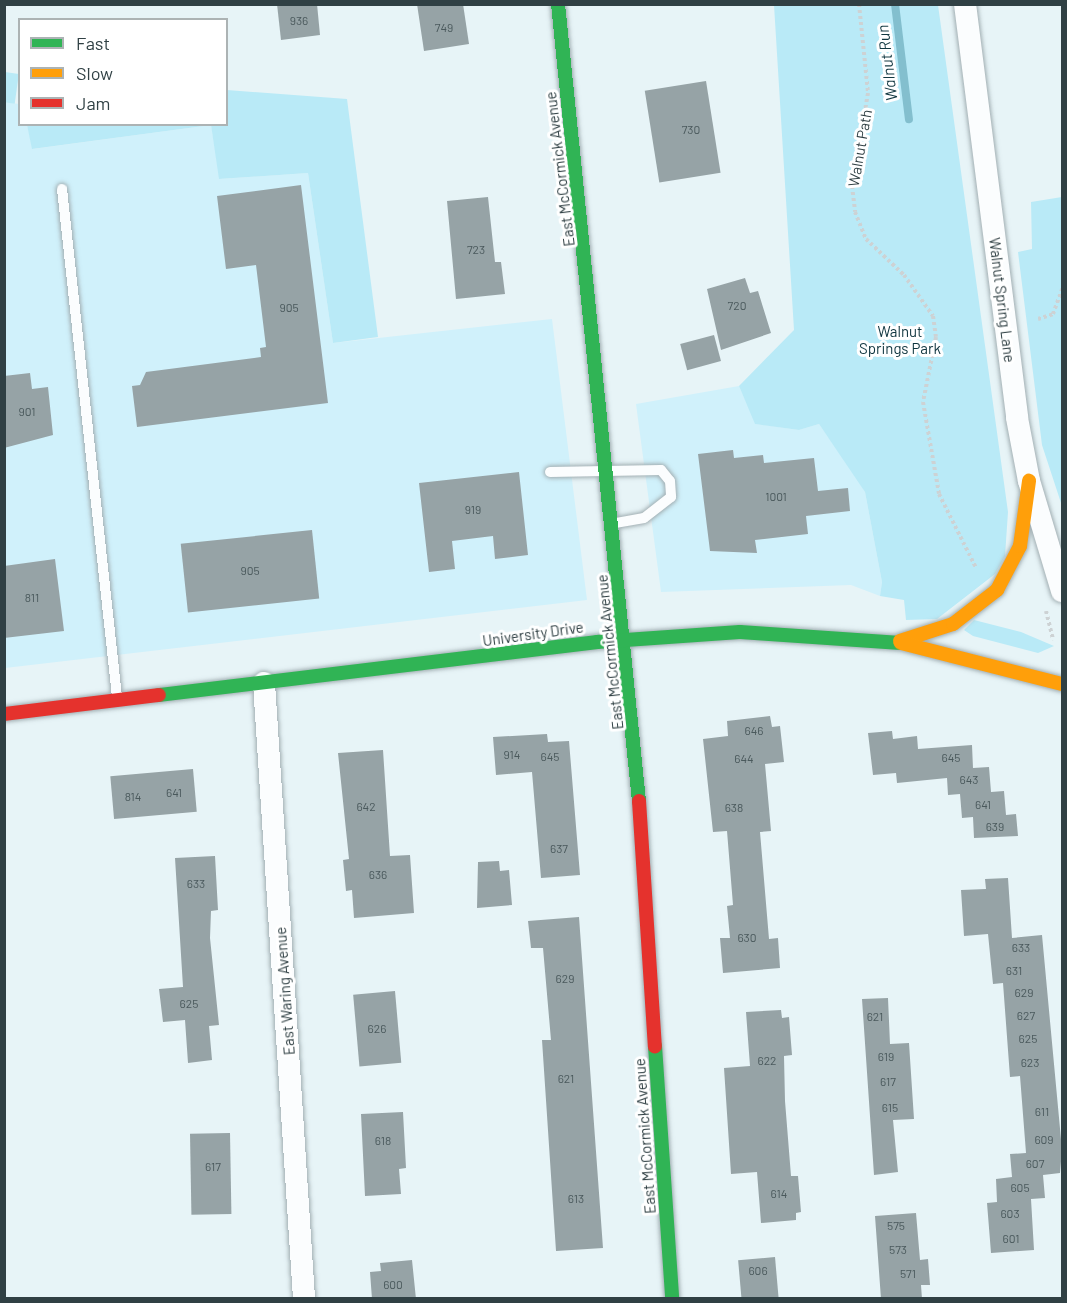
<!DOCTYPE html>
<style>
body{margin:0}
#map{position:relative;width:1067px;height:1303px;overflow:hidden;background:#e7f4f7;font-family:Barlow,sans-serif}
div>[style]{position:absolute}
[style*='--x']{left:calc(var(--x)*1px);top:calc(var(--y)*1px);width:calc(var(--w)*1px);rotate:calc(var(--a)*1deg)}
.built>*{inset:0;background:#d0f1fb}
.green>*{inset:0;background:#b9eaf7;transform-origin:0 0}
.stream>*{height:8px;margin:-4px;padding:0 4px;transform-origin:4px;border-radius:4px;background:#83bfce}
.building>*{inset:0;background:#96a3a6;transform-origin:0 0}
.path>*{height:4px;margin-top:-2px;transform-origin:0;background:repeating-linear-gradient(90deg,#cdd2d4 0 3px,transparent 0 6px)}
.roads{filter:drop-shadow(0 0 2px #a2afb3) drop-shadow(0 0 2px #a2afb3)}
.lane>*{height:10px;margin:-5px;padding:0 5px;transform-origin:5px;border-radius:5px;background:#fbfdfe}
.street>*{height:22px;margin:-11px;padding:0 11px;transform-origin:11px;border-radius:11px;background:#fbfdfe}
.fast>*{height:14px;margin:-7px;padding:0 7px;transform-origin:7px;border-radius:7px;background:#30b455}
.slow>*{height:14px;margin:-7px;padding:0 7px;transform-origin:7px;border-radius:7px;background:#ff9f0a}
.jam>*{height:14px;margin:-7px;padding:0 7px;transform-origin:7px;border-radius:7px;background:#e5322d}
span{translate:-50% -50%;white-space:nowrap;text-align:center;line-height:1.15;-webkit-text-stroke:6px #fff;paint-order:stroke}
.number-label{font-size:12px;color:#4a595c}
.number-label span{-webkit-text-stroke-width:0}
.street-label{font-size:15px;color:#304044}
.park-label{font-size:15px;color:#0f353f}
.water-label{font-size:16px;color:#123841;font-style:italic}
.frame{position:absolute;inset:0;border:6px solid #304044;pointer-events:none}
.legend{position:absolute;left:18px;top:18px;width:210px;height:108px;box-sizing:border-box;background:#fff;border:2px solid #acb3b4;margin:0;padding:8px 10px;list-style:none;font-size:18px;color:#304044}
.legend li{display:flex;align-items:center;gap:12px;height:30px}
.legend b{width:30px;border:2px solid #acb3b4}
</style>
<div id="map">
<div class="built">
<div style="clip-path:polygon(4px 102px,19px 104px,20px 124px,27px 125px,33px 149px,211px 125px,220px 179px,308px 173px,333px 343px,552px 319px,587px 600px,5px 668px)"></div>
<div style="clip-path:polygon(739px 386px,756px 424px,799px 430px,819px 424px,857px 478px,865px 492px,882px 582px,880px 596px,851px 585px,661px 592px,636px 404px)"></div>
</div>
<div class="green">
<div style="clip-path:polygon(774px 5px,938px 5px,1008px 512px,1005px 556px,995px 574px,937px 619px,906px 620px,904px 600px,880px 596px,882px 582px,865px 492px,819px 424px,799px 430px,755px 424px,739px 386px,794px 330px)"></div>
<div style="left:5px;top:72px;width:14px;height:30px;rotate:8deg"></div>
<div style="clip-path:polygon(227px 90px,347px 99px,378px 337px,333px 343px,308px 173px,219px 179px,211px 125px,32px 149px,27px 125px,226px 124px)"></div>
<div style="clip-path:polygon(1062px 197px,1062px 506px,1042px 445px,1018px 252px,1032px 249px,1031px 202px)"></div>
<div style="clip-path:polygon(974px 620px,1021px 632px,1054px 646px,1038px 653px,973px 636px,964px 630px)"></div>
</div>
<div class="stream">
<div style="--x:895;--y:4;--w:116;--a:83.1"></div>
</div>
<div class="building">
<div style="clip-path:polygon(277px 4px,317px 4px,320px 35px,281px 40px)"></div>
<div style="clip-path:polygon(417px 4px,463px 4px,469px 44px,424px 51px)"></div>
<div style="left:706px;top:81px;width:93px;height:62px;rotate:81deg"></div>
<div style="clip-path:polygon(301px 185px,328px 403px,137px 427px,132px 386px,140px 385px,146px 372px,261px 357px,260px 348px,266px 347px,256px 265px,226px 269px,217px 196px)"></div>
<div style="clip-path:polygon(488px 197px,495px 262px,501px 262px,505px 294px,456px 299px,447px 201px)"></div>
<div style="clip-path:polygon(745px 278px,750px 293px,758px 291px,771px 333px,721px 350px,707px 289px)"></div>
<div style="left:714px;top:335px;width:27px;height:35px;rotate:75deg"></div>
<div style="clip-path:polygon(30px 373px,32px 389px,48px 387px,53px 435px,4px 448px,4px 376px)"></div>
<div style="clip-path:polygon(733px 450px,734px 458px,763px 455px,764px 463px,814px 458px,818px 491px,848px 488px,850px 511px,806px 516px,808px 534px,755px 540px,757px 553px,710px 551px,698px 454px)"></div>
<div style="clip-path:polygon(519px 472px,528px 555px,495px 559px,493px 536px,452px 541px,455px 569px,429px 572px,419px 483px)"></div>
<div style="left:312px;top:530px;width:69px;height:132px;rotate:84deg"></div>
<div style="clip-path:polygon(55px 559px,64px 631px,4px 638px,4px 566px)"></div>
<div style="clip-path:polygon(770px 716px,772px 727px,780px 726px,784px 762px,765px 764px,771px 831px,760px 832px,769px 939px,778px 938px,780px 968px,723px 973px,720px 938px,730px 938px,727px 906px,733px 905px,727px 831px,713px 832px,703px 739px,728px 736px,727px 721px)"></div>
<div style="clip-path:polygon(892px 731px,893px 739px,917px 736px,918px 749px,972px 745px,973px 768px,989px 767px,991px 792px,1004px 791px,1006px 815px,1016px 814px,1018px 836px,974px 838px,973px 817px,962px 818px,960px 794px,948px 795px,947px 778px,897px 783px,896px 773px,873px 775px,868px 733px)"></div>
<div style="clip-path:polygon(547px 734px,548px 742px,569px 741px,580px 875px,541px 878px,532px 772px,496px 775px,493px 737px)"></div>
<div style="clip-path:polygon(383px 750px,390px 856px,410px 855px,414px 913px,354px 918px,352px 890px,346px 891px,343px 860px,349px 859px,338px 753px)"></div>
<div style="left:193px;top:769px;width:43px;height:83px;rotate:85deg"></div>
<div style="clip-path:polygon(215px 856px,218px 910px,211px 911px,210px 938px,219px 1025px,209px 1026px,212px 1060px,188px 1063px,185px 1020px,163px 1022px,159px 989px,183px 987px,175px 858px)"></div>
<div style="clip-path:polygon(499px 861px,500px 871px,509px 870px,512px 905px,477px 908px,478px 862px)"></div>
<div style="clip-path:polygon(1008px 878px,1012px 938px,1042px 935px,1062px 1150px,1060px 1173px,1043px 1175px,1045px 1198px,1031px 1199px,1034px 1250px,991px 1253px,987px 1203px,997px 1202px,996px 1179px,1012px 1177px,1010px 1154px,1026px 1153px,1020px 1076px,1010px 1077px,1003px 983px,993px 984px,988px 934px,964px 936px,961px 890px,986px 889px,985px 879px)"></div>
<div style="clip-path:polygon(579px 917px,603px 1248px,556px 1251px,542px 1040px,551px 1040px,543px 948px,531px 948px,528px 921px)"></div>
<div style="left:395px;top:991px;width:72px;height:42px;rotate:85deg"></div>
<div style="clip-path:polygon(888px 998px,890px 1044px,909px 1043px,914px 1119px,893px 1120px,898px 1172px,874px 1175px,862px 999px)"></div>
<div style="clip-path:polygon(781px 1010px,782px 1018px,789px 1017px,792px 1055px,784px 1056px,785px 1101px,791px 1176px,798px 1176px,801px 1212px,796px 1213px,796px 1220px,761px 1223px,757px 1172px,731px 1174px,724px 1068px,750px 1066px,746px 1012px)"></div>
<div style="clip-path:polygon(403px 1112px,406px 1168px,399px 1169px,401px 1194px,365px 1196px,361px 1114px)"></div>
<div style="left:230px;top:1133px;width:81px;height:40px;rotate:89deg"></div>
<div style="clip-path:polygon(916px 1213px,920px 1260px,928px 1259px,930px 1285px,921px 1285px,922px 1299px,881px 1299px,875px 1216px)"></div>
<div style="left:775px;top:1257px;width:42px;height:37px;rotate:85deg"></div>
<div style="clip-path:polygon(412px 1260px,416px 1299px,372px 1299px,370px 1272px,381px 1271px,380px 1263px)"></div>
</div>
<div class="path">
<div style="--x:859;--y:4;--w:89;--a:84.2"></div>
<div style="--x:868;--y:93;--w:94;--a:99.8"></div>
<div style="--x:852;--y:186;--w:26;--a:83"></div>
<div style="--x:855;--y:212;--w:29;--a:68"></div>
<div style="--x:866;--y:239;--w:52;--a:43.5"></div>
<div style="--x:904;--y:275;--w:50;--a:54.7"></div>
<div style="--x:933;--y:316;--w:21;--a:82"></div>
<div style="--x:936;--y:337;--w:66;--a:101.3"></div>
<div style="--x:923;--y:402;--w:93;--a:80.1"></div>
<div style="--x:939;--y:494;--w:83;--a:63.4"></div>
<div style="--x:1038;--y:319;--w:16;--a:-18"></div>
<div style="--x:1053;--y:314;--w:27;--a:-70"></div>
<div style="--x:1046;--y:611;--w:30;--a:76"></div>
</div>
<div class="roads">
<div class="lane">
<div style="--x:62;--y:189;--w:511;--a:83.82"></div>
<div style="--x:550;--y:472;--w:111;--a:-1"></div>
<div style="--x:661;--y:470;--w:14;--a:51"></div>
<div style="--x:670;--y:481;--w:16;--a:86"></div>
<div style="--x:671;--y:497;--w:34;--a:142"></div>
<div style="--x:644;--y:518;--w:28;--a:170"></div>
</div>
<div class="street">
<div style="--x:965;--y:4;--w:417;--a:82.8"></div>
<div style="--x:1017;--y:418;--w:64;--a:79.2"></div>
<div style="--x:1029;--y:481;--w:115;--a:73.3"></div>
<div style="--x:264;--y:683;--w:616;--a:86.28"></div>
</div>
<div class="fast">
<div style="--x:558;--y:4;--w:801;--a:84.2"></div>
<div style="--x:159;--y:695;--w:441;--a:-6.9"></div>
<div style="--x:597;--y:642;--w:143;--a:-4"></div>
<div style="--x:740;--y:632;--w:161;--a:3.9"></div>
<div style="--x:655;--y:1046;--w:253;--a:86.1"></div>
</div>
<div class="slow">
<div style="--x:900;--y:641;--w:56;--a:-17.8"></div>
<div style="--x:953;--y:624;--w:56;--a:-37.7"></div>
<div style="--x:997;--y:590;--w:50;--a:-62.4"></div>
<div style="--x:1020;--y:546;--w:66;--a:-82.1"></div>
<div style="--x:901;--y:643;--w:166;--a:14.3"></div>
</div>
<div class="jam">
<div style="--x:4;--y:714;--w:156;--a:-7"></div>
<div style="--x:639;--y:801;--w:246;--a:86.3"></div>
</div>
</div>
<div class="number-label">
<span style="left:299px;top:21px">936</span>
<span style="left:444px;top:28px">749</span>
<span style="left:691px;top:130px">730</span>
<span style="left:476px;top:250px">723</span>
<span style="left:737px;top:306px">720</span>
<span style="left:289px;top:308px">905</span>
<span style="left:27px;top:412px">901</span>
<span style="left:776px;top:497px">1001</span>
<span style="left:473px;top:510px">919</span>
<span style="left:250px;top:571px">905</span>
<span style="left:32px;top:598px">811</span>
<span style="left:754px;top:731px">646</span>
<span style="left:512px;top:755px">914</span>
<span style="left:550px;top:757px">645</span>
<span style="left:951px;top:758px">645</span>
<span style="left:744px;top:759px">644</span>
<span style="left:969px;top:780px">643</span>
<span style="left:174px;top:793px">641</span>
<span style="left:133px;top:797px">814</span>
<span style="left:983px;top:805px">641</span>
<span style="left:366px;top:807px">642</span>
<span style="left:734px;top:808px">638</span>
<span style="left:995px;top:827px">639</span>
<span style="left:559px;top:849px">637</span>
<span style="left:378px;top:875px">636</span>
<span style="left:196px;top:884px">633</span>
<span style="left:747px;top:938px">630</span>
<span style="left:1021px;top:948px">633</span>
<span style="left:1014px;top:971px">631</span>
<span style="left:565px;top:979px">629</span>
<span style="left:1024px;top:993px">629</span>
<span style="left:189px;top:1004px">625</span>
<span style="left:1026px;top:1016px">627</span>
<span style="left:875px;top:1017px">621</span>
<span style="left:377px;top:1029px">626</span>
<span style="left:1028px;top:1039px">625</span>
<span style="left:886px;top:1057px">619</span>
<span style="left:767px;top:1061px">622</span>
<span style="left:1030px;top:1063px">623</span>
<span style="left:566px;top:1079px">621</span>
<span style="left:888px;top:1082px">617</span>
<span style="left:890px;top:1108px">615</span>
<span style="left:1042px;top:1112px">611</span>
<span style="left:1044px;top:1140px">609</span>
<span style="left:383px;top:1141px">618</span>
<span style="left:1035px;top:1164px">607</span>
<span style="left:213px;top:1167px">617</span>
<span style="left:1020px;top:1188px">605</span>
<span style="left:779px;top:1194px">614</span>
<span style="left:576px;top:1199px">613</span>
<span style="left:1010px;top:1214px">603</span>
<span style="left:896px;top:1226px">575</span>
<span style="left:1011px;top:1239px">601</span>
<span style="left:898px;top:1250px">573</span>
<span style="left:758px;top:1271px">606</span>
<span style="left:908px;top:1274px">571</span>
<span style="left:393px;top:1285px">600</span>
</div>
<div class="street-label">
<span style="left:860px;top:148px;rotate:-80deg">Walnut Path</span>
<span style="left:560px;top:169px;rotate:-97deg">East McCormick Avenue</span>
<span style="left:1002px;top:300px;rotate:83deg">Walnut Spring Lane</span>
<span style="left:533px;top:634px;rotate:-8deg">University Drive</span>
<span style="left:610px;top:652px;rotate:-96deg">East McCormick Avenue</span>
<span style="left:285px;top:991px;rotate:-94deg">East Waring Avenue</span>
<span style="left:645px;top:1136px;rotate:-94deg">East McCormick Avenue</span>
</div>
<div class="park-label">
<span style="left:900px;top:340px">Walnut<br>Springs Park</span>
</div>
<div class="water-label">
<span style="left:887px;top:63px;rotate:-97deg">Walnut Run</span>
</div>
<div class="frame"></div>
<ul class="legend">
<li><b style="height:8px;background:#30b455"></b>Fast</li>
<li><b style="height:8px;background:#ff9f0a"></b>Slow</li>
<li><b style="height:8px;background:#e5322d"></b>Jam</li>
</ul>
</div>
